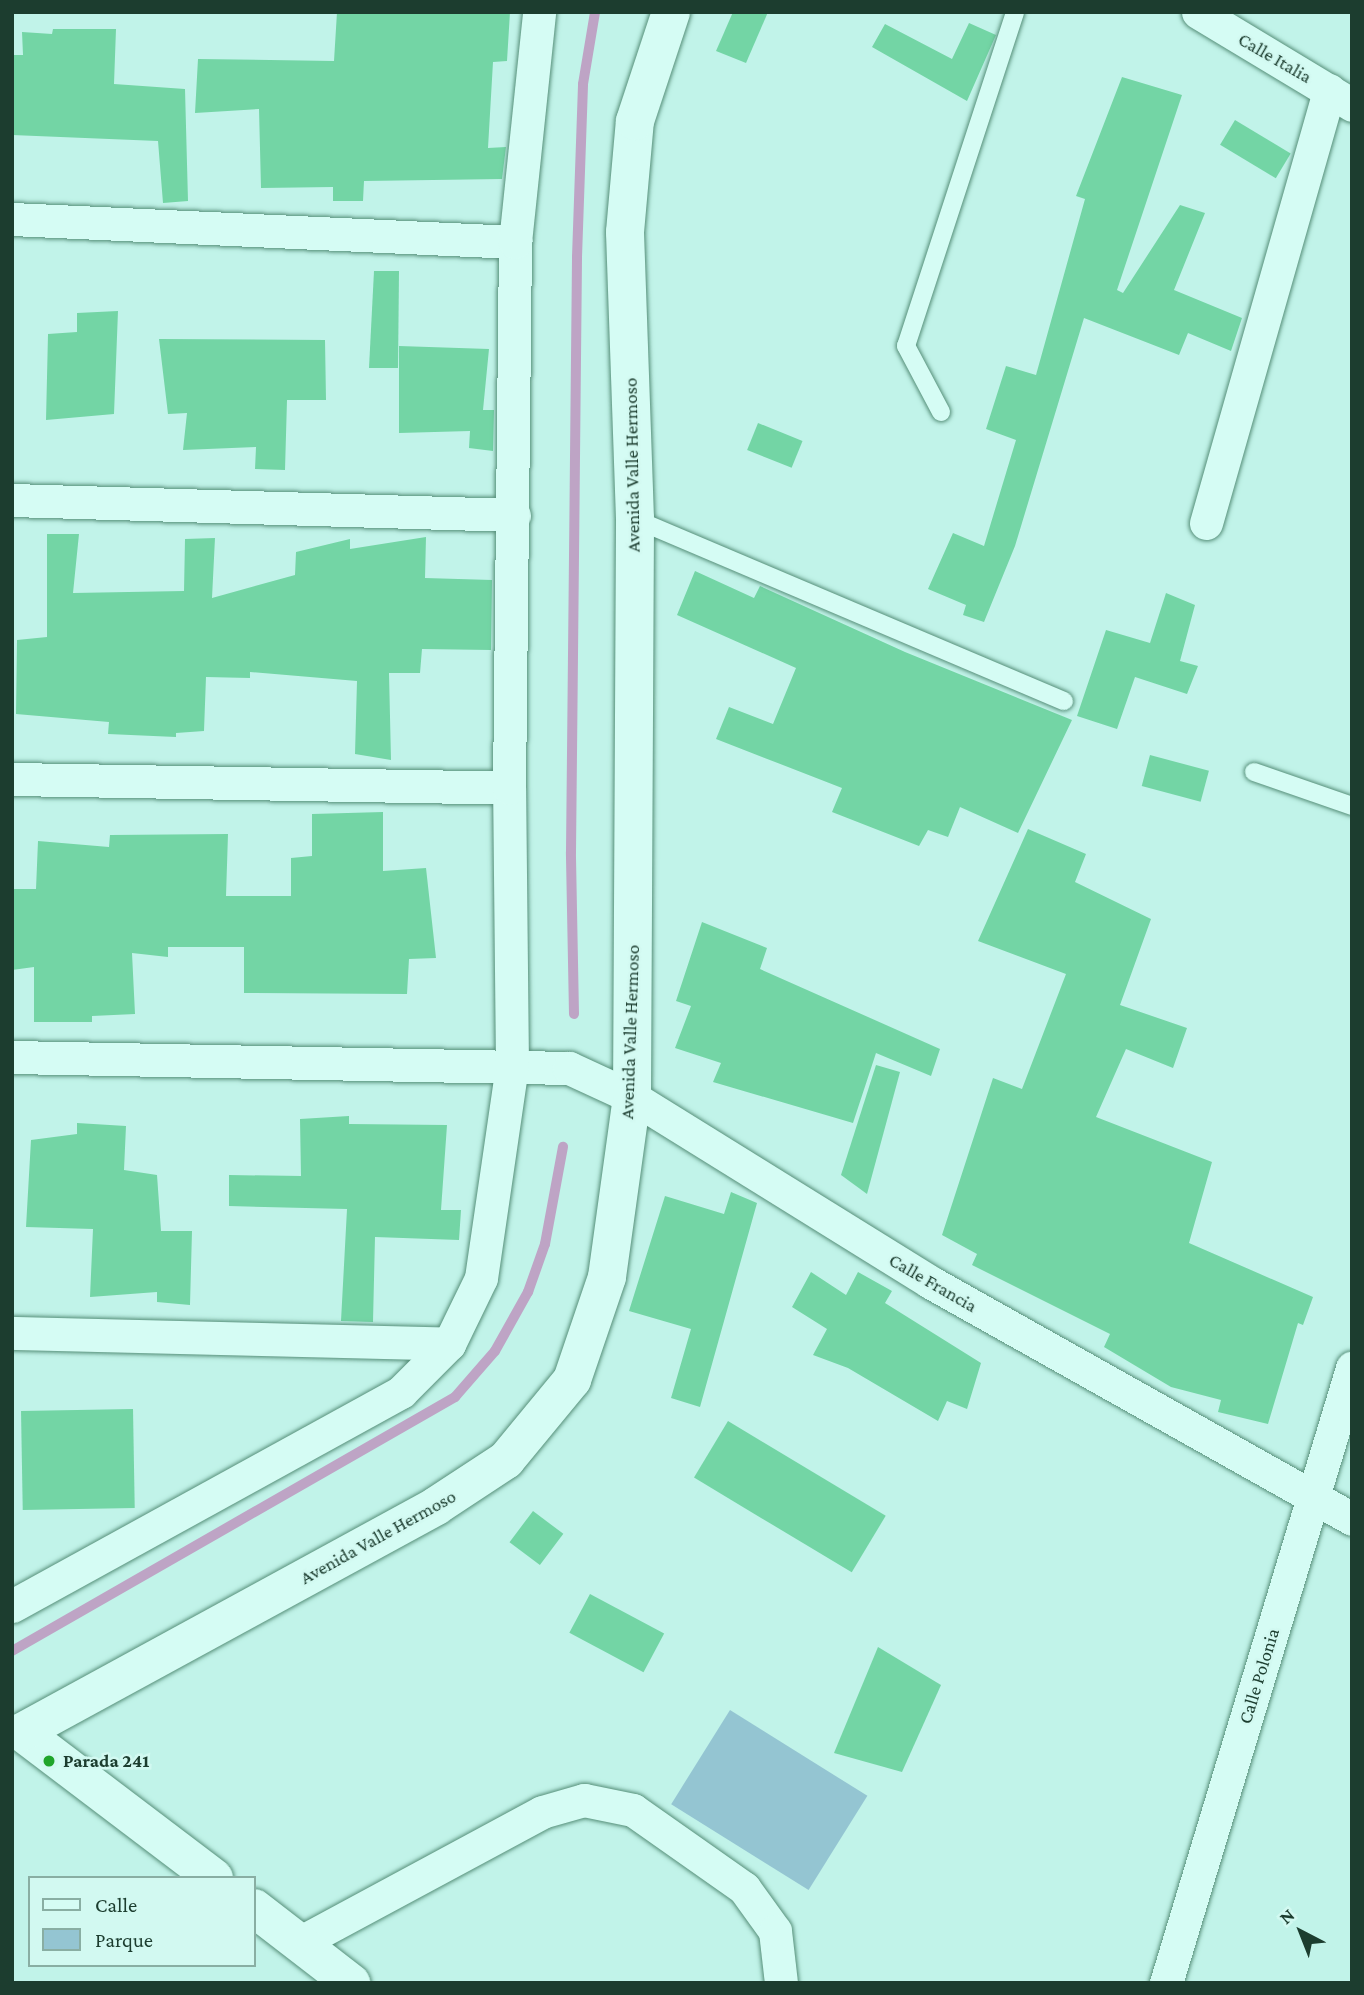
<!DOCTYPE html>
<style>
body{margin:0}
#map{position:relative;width:1364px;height:1995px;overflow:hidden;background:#c1f3e9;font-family:"Crimson Pro",serif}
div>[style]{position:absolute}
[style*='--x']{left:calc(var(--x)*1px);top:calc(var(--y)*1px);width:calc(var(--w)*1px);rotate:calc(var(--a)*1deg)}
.green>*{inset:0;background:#94c5d2;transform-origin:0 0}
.stream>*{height:10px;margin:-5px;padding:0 5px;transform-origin:5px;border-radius:5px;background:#bea4c5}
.building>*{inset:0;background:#73d5a5;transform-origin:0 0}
.roads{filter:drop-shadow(0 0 2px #568f79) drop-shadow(0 0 2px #568f79)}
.lane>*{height:18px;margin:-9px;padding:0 9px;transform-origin:9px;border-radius:9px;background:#d5fcf4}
.street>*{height:33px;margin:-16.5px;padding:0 16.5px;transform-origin:16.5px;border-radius:16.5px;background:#d5fcf4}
.secondary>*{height:38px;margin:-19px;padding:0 19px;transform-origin:19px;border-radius:19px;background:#d5fcf4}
.dots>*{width:19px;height:19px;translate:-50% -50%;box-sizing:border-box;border:4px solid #d2f9f1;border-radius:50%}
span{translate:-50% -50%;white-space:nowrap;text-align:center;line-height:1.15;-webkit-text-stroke:5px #d2f9f1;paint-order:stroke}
.street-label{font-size:19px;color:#1c3d2f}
.poi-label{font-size:19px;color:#1c3d2f;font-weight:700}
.left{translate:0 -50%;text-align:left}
.frame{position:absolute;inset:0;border:14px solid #1c3d2f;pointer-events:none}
.legend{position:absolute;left:28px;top:1876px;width:228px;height:91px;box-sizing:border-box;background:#d2f9f1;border:2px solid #89aea3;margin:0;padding:9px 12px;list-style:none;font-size:21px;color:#1c3d2f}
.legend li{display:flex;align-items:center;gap:14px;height:35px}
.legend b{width:35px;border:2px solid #89aea3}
.north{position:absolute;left:1266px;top:1897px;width:70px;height:70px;-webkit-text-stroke:5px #d2f9f1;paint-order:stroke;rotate:318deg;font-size:19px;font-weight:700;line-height:28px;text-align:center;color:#1c3d2f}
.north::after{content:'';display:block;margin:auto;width:24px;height:32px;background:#1c3d2f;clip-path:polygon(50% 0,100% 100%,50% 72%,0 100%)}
</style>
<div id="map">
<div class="green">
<div style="left:730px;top:1710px;width:162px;height:111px;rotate:32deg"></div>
</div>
<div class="stream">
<div style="--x:574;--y:1014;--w:162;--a:-91.1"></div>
<div style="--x:571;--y:852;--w:595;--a:-89.42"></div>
<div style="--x:577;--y:257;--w:173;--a:-88"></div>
<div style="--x:583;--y:84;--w:73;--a:-80.5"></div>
<div style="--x:12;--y:1651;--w:511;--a:-29.83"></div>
<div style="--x:455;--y:1397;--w:61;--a:-49"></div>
<div style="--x:495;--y:1351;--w:68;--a:-60.8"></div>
<div style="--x:528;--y:1292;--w:51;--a:-70.5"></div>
<div style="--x:545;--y:1244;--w:99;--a:-79.5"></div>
</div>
<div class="building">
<div style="clip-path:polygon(337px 12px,510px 12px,507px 61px,493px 62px,488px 148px,506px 147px,502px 179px,364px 181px,363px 201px,333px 201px,333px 187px,261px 188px,259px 109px,195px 113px,198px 59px,334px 61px)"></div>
<div style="clip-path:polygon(733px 12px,768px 12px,746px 63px,716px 51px)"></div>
<div style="clip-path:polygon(969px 23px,996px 35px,967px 101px,872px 47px,885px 24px,952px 59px)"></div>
<div style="clip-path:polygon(53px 29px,116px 29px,114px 84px,185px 89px,188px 201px,163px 203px,158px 141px,12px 135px,12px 55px,23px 55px,22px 32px,52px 34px)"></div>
<div style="clip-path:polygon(1122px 77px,1182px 95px,1117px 290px,1123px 293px,1180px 205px,1205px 213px,1174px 290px,1242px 318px,1231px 351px,1188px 333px,1179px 355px,1084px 318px,1015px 546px,984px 622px,963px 615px,966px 605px,928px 589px,953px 533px,984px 546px,1016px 440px,986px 429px,1006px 366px,1036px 375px,1085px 199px,1076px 196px)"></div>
<div style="left:1235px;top:120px;width:65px;height:29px;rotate:31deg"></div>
<div style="clip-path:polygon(374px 271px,399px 271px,398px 368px,369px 368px)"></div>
<div style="clip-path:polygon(118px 311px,114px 414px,46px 420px,48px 334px,77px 332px,77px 313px)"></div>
<div style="clip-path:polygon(159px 339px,325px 340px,326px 400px,287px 400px,285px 470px,255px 469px,256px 447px,183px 450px,187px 413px,168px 414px)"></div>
<div style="clip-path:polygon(399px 346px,489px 349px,483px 410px,494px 410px,493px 451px,469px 448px,470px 431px,399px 433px)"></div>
<div style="left:758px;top:423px;width:48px;height:29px;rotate:22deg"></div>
<div style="clip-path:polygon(47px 534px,79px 534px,73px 593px,184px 591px,185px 539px,215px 538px,212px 598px,295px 575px,296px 552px,350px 539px,350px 549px,426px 537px,425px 578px,492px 580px,491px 650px,422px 649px,420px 673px,389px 673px,391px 760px,355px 754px,357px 681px,250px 672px,250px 678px,206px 677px,204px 731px,176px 733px,176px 737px,108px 734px,109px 722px,16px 714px,17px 640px,47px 637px)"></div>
<div style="clip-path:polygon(695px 571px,754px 598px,760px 586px,905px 652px,1072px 720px,1018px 833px,960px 807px,948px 837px,928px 830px,919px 846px,832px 812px,842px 788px,716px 739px,729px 707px,773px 724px,796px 668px,677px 615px)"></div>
<div style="clip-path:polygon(1166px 593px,1195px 605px,1180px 661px,1198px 666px,1187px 694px,1135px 677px,1117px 729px,1077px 716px,1106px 630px,1150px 643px)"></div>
<div style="left:1150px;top:755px;width:61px;height:32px;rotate:15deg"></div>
<div style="clip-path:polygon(383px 812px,383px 871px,426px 868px,436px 958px,409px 959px,407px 994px,244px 993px,244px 947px,168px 947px,168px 957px,132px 953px,135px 1014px,92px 1016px,92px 1022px,34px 1022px,34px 967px,12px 970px,12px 889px,36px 889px,38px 841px,109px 847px,110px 835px,228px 834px,226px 896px,291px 896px,291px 858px,312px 856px,312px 814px)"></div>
<div style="clip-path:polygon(1028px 829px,1086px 854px,1075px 882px,1151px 919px,1120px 1005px,1187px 1028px,1173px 1068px,1126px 1049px,1096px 1117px,1212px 1162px,1189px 1243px,1313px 1297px,1303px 1325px,1298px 1323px,1268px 1424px,1218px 1412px,1221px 1400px,1171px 1387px,1104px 1347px,1110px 1334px,972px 1265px,977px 1254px,942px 1235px,993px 1078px,1022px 1089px,1066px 974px,978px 941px)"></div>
<div style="clip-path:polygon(702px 922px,767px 948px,760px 969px,940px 1049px,931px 1076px,876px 1053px,853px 1123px,713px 1082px,721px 1063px,675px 1048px,691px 1006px,676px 1001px)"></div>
<div style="clip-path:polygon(876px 1065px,900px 1072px,867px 1194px,841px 1175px)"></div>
<div style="clip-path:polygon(349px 1116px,349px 1124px,447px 1125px,441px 1210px,461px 1210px,459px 1240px,375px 1237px,373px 1322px,341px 1321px,347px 1209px,229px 1206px,229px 1175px,301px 1176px,300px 1119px)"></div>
<div style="clip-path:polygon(77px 1123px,126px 1126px,124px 1170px,157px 1175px,161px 1231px,192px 1231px,190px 1305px,157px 1302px,157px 1292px,90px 1297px,93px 1229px,26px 1227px,31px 1140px,77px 1134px)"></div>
<div style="clip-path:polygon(731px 1192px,757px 1203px,700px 1407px,671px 1398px,691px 1329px,629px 1311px,665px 1196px,724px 1214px)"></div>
<div style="clip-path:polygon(811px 1272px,846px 1295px,858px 1272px,892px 1291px,885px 1303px,981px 1363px,967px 1409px,947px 1401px,938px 1421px,848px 1368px,813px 1355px,827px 1329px,792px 1307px)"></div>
<div style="left:133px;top:1409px;width:99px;height:112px;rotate:89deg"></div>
<div style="left:728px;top:1421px;width:184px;height:66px;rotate:31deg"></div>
<div style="left:533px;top:1511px;width:38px;height:39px;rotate:37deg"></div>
<div style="left:590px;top:1594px;width:84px;height:44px;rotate:28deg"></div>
<div style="clip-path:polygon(878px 1647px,941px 1685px,902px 1772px,834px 1753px)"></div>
</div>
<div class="roads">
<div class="lane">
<div style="--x:941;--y:412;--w:75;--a:-117.9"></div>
<div style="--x:906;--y:346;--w:351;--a:-71.9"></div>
<div style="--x:635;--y:519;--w:466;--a:23"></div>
<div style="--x:1254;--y:772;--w:104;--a:19.1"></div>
</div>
<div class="street">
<div style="--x:1198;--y:12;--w:180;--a:31.1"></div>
<div style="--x:12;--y:219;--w:504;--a:2.62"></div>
<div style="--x:12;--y:500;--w:502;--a:1.71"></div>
<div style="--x:1206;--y:523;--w:450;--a:-74.1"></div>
<div style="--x:12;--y:779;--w:497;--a:1"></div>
<div style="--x:12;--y:1057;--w:557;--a:1.13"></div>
<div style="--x:569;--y:1068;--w:69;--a:24.7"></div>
<div style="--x:632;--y:1097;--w:351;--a:31.8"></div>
<div style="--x:930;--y:1282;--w:484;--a:29.3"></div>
<div style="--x:12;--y:1333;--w:437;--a:1.4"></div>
<div style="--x:12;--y:1606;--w:444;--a:-28.8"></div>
<div style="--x:401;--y:1392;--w:68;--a:-45"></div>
<div style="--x:449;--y:1344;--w:73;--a:-64.1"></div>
<div style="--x:481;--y:1278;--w:215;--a:-81.7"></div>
<div style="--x:512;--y:1065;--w:277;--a:-90.6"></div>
<div style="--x:509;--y:788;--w:546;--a:-89.37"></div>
<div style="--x:515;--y:242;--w:231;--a:-84"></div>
<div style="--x:299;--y:1943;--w:276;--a:-28.3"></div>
<div style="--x:542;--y:1812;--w:44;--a:-15.9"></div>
<div style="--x:584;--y:1800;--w:50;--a:11.5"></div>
<div style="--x:633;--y:1810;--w:136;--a:35.1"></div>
<div style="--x:744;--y:1888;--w:53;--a:54.2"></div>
<div style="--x:775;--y:1931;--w:52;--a:83.4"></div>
<div style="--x:1166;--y:1983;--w:643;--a:-73.17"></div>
</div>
<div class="secondary">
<div style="--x:214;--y:1878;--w:241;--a:-142.8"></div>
<div style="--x:22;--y:1732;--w:472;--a:-28.6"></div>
<div style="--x:436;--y:1506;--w:84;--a:-33.3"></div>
<div style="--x:506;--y:1460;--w:104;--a:-50.5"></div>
<div style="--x:572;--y:1380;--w:109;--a:-71.2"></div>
<div style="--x:607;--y:1277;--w:182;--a:-82.1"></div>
<div style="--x:632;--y:1097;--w:578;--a:-89.7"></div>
<div style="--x:635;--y:519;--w:287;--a:-92"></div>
<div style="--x:625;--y:232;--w:111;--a:-84.9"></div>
<div style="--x:635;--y:121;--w:115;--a:-71.7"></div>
<div style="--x:254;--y:1908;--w:123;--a:37.7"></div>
</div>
</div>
<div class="dots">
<div style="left:49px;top:1761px;background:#1fa52a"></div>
</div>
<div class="street-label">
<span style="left:1275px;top:58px;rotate:30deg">Calle Italia</span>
<span style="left:632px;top:465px;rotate:-91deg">Avenida Valle Hermoso</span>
<span style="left:630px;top:1032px;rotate:-88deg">Avenida Valle Hermoso</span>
<span style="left:933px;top:1283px;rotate:30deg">Calle Francia</span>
<span style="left:378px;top:1537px;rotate:-29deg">Avenida Valle Hermoso</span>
<span style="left:1259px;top:1676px;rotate:-73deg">Calle Polonia</span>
</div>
<div class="poi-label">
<span class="left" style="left:63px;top:1761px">Parada 241</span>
</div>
<div class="frame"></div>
<ul class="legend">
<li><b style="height:9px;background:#d5fcf4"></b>Calle</li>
<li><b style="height:19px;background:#94c5d2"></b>Parque</li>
</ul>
<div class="north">N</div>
</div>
